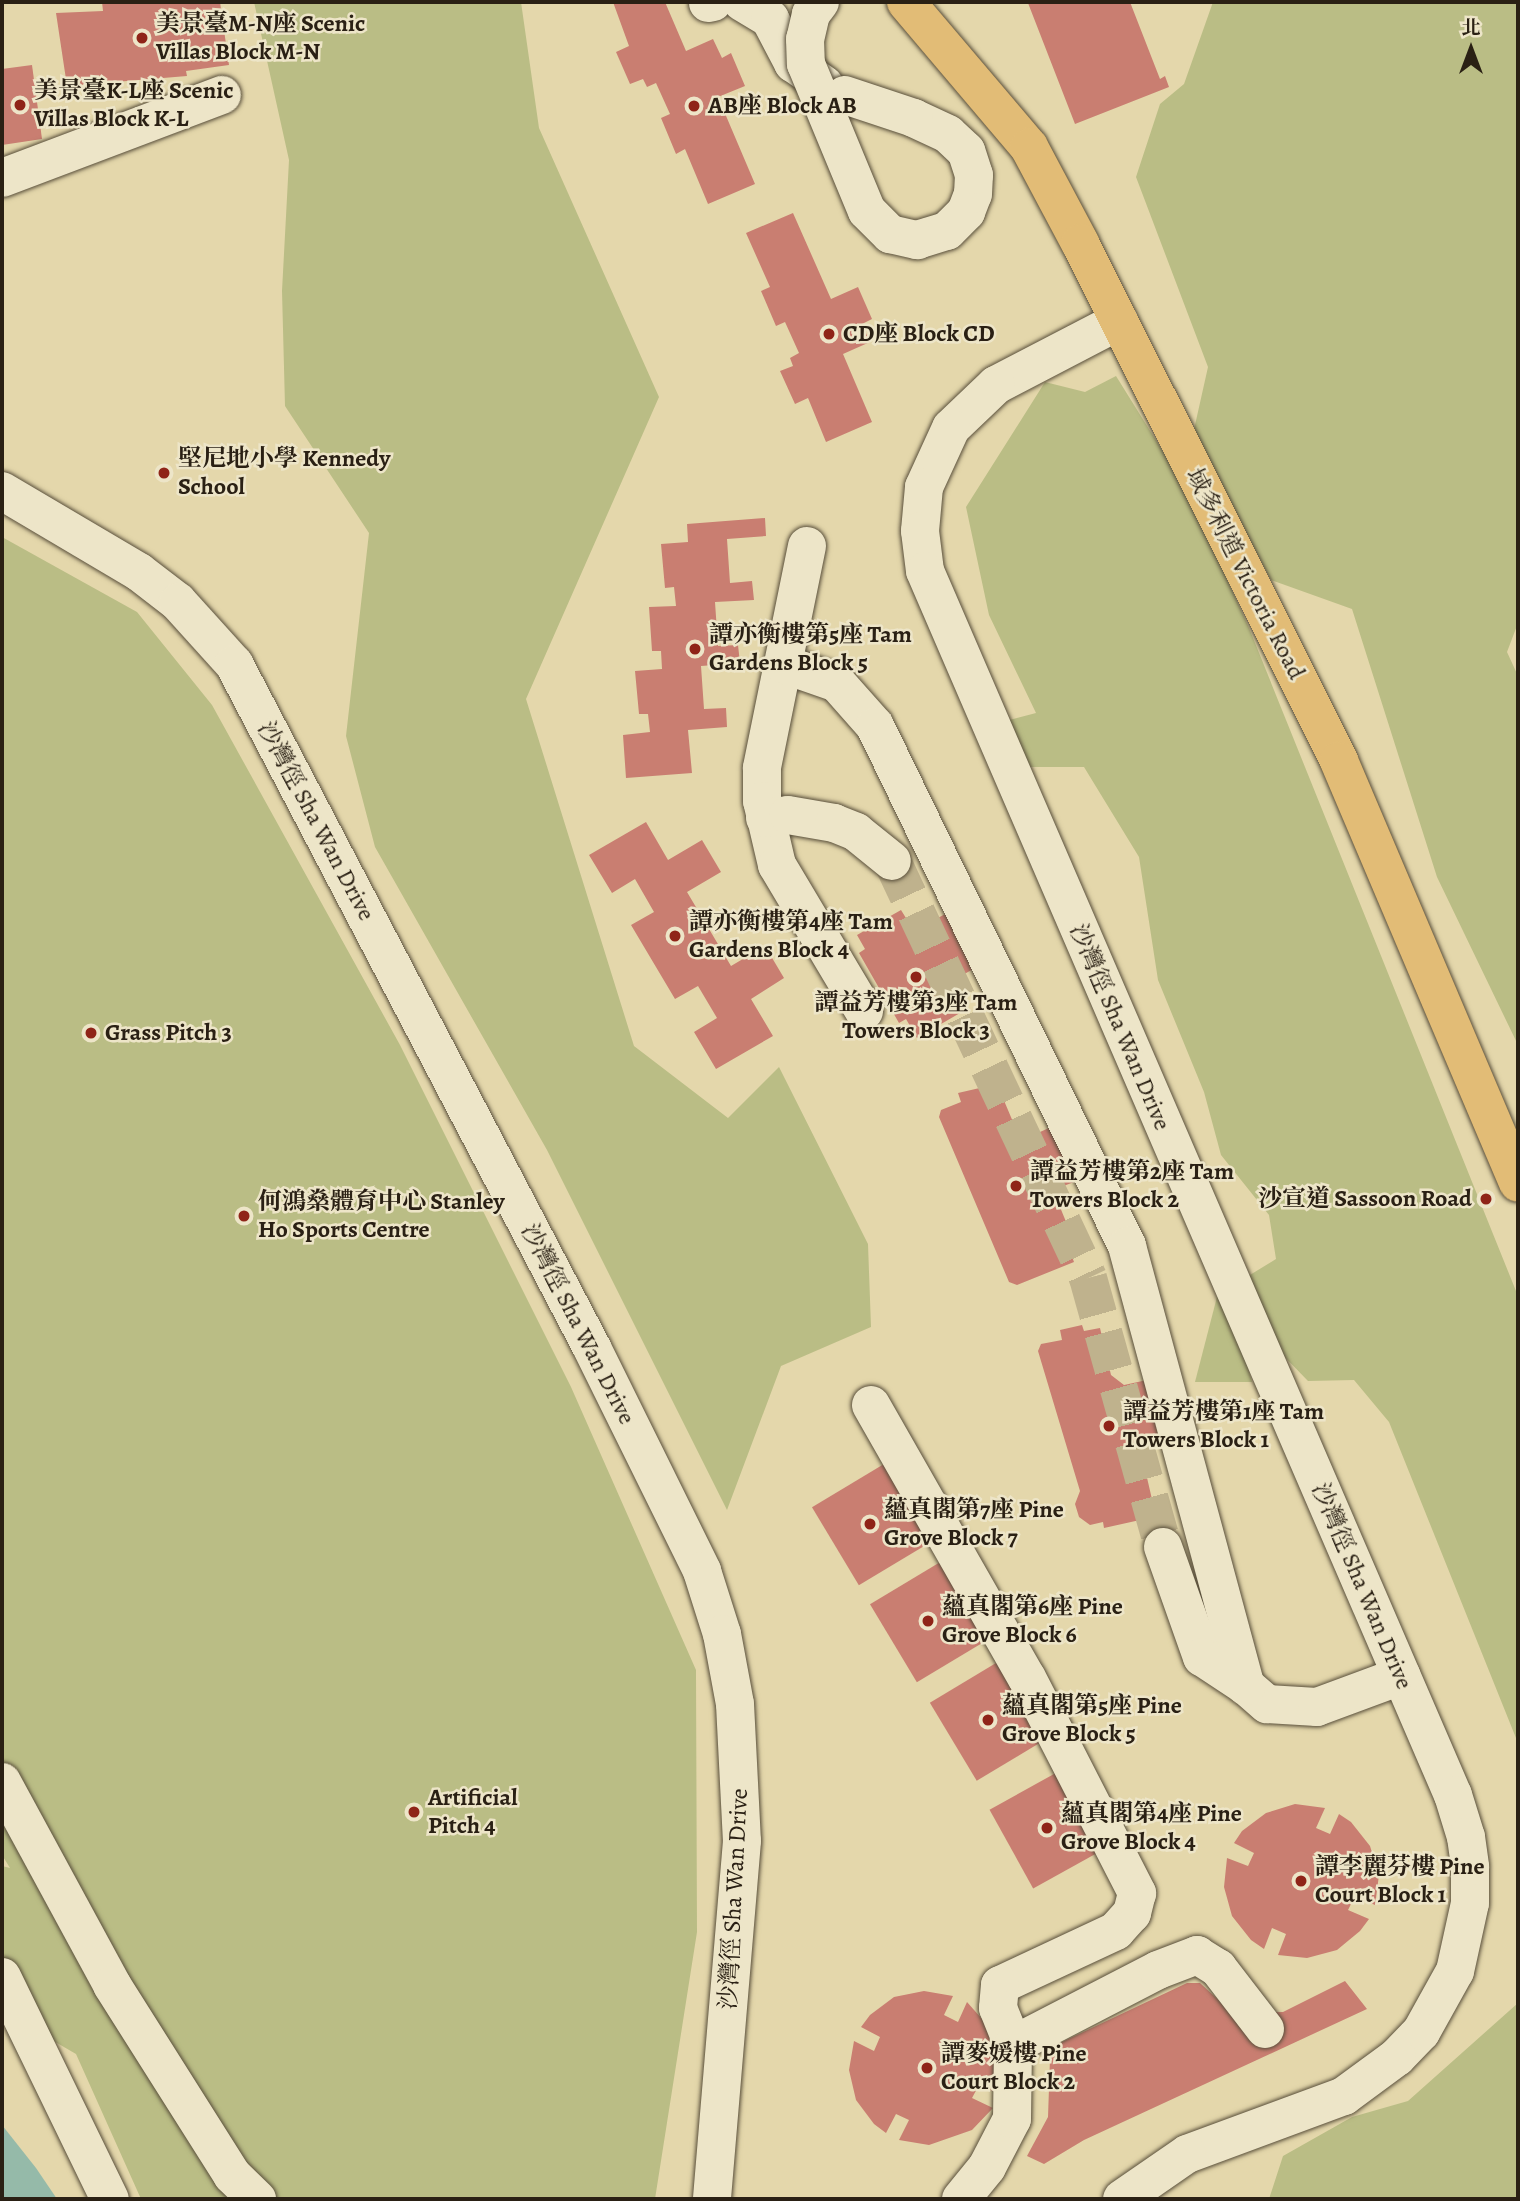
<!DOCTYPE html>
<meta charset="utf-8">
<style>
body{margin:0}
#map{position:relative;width:1520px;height:2201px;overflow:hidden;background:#e4d7ab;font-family:Alegreya,"Noto Serif TC",serif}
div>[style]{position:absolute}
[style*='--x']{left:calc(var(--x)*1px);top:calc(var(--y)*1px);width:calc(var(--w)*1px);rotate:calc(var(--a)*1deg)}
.green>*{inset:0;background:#babd85}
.water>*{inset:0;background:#95baa9}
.building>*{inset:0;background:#c97e71;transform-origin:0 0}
.minor-tunnel>*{height:38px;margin-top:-19px;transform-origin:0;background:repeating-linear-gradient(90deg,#bfb28d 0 38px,transparent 0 57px)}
.roads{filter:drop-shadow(0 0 2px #584e3a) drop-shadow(0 0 2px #584e3a)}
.minor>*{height:38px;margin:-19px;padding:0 19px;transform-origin:19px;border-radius:19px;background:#ede5c8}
.major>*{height:38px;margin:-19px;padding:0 19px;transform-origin:19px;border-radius:19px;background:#e2bc76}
.bridges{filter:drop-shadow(0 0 2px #584e3a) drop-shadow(0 0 2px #584e3a)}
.minor-bridge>*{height:38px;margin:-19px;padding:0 19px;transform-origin:19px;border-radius:19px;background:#ede5c8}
.dots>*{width:19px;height:19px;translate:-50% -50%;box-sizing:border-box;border:4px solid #ede5c8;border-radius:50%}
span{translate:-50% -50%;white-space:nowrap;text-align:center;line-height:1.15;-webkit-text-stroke:5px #ede5c8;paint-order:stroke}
.poi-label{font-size:24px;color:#2a2014;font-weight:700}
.left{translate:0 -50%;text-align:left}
.right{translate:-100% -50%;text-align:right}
.street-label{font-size:24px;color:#2a2014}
.frame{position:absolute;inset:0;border:4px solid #2a2014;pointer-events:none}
.north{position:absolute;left:1436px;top:14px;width:70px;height:70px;-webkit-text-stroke:5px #ede5c8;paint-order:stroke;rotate:0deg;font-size:19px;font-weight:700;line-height:28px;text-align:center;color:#2a2014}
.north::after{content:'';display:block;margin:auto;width:24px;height:32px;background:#2a2014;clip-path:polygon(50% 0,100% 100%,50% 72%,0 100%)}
</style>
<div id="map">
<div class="green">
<div style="clip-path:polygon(254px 2px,521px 2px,539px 128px,659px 397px,526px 699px,634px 1046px,728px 1118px,779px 1067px,868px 1244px,871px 1327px,781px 1366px,727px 1510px,547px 1150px,375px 847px,346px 736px,369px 533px,285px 406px,282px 291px,289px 160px)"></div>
<div style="clip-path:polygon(1213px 2px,1518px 2px,1518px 623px,1507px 652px,1518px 676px,1518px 1045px,1437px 877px,1352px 609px,1271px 580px,1193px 434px,1208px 367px,1136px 177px,1160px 104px,1184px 84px)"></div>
<div style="clip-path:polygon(1116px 376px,1185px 487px,1249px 628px,1518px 1296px,1518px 1743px,1389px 1422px,1354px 1380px,1308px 1381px,1275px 1347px,1245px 1278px,1276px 1259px,1269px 1215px,1221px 1155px,1204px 1092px,1158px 980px,1139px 857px,1084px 767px,993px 767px,974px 729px,1036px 713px,989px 615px,966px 507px,1045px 382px,1085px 392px)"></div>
<div style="clip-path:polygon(2px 537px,137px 612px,212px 705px,400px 1045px,571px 1387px,696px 1670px,697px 1932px,655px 2199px,141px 2199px,76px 2054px,2px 2011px,2px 1866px,10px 1868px,2px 1855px)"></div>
<div style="clip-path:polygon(1226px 1289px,1252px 1382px,1195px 1382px,1218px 1293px)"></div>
<div style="clip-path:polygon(1518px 2003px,1518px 2199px,1269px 2199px,1283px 2156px,1352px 2117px,1408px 2101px)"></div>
</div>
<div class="water">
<div style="clip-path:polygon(2px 2125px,36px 2168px,57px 2199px,2px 2199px)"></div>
</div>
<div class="building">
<div style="clip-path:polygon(102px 2px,220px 2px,229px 65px,186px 71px,187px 76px,67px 86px,56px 13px,103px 11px)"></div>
<div style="clip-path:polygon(613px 2px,665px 2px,686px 51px,713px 39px,722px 58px,731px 53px,745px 86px,718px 97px,755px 184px,708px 204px,685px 149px,676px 154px,661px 118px,670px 114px,656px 83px,647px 87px,643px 79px,630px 84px,616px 52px,629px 46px)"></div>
<div style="clip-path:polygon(1130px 2px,1160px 79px,1165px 76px,1169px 87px,1075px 124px,1028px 3px)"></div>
<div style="clip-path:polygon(32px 65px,42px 139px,2px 145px,2px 69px)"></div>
<div style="clip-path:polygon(793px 213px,831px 299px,858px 287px,872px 319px,862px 324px,870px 342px,843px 354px,872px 422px,826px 442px,808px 398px,795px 404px,780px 371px,793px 366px,790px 358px,799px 353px,785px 322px,776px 326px,761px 291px,770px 287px,746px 233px)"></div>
<div style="clip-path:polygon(765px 518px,766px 536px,727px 539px,730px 583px,752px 581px,754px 600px,715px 602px,718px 646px,738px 645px,740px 663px,701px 666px,704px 709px,726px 708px,727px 727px,688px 730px,692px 773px,626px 778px,623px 735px,650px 732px,648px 714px,639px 714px,635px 671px,662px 669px,661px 651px,652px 651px,649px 607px,676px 606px,674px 587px,665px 588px,661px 544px,688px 542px,687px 524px)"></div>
<div style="clip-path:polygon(646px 822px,668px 860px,702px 840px,721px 872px,687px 892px,731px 966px,765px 946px,784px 978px,751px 999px,773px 1036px,716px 1069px,694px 1032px,717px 1018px,698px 986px,675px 999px,631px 925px,654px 912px,635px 879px,612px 893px,589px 855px)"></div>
<div style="clip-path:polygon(901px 910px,914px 931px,947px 913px,975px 968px,945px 985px,960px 1013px,917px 1038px,906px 1019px,899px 1023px,859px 953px,865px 949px,857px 935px)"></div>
<div style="clip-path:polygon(997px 1084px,1016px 1129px,1029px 1137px,1051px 1127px,1074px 1182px,1053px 1190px,1078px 1251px,1071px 1254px,1074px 1262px,1017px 1285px,1009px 1282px,939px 1117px,941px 1110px,961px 1102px,958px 1093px)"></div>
<div style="clip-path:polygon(1082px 1325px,1084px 1331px,1100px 1328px,1111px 1375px,1124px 1385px,1147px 1380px,1161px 1438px,1139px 1443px,1154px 1508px,1146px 1510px,1149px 1518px,1104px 1528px,1103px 1522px,1090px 1525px,1079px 1517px,1075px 1504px,1080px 1491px,1038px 1351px,1041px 1344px,1062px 1340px,1060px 1330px)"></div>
<div style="left:884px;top:1464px;width:91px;height:84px;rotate:59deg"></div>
<div style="left:942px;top:1561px;width:91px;height:84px;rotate:59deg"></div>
<div style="left:1001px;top:1660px;width:91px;height:83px;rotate:59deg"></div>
<div style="left:1063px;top:1769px;width:90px;height:84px;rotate:61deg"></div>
<div style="clip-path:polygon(1295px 1804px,1325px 1808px,1316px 1828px,1330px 1834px,1339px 1814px,1351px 1822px,1370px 1846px,1379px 1875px,1375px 1905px,1355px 1896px,1348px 1910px,1369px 1919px,1360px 1931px,1337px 1950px,1307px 1958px,1278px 1955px,1286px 1934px,1272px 1928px,1264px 1949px,1251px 1940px,1232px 1916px,1224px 1887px,1227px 1858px,1248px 1866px,1254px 1853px,1234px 1843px,1242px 1831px,1266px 1813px)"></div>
<div style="clip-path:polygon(1345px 1981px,1367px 2009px,1084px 2140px,1044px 2164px,1027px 2156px,1048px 2117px,1050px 2059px,1062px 2042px,1187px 1983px,1200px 1983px,1225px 2006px,1244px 2013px,1283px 2012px)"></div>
<div style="clip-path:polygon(924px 1991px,953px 1996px,944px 2015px,958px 2022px,967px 2002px,997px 2036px,999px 2094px,979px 2085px,972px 2098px,993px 2108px,972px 2130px,929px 2145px,899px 2140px,909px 2120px,896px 2114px,886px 2133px,874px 2124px,856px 2100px,849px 2070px,854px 2041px,874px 2051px,880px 2037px,861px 2027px,870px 2015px,894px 1997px)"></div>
</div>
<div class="minor-tunnel">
<div style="--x:892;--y:861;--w:461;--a:64.8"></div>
<div style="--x:1088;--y:1278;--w:279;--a:74.4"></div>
</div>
<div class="roads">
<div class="minor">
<div style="--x:742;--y:2;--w:33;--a:31"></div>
<div style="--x:770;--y:19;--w:50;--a:62.4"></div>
<div style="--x:793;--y:63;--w:38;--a:35"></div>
<div style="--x:708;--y:3;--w:5;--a:-11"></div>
<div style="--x:2;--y:178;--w:235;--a:-20.7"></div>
<div style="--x:1119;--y:321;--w:139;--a:152.5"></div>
<div style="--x:996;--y:385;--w:62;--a:136.3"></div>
<div style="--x:951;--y:428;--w:65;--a:114.6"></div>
<div style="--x:924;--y:487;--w:44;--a:95.2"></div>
<div style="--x:920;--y:531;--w:40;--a:82.9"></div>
<div style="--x:925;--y:571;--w:1333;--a:66.67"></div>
<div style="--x:1453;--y:1795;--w:44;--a:72.8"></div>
<div style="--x:1466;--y:1837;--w:30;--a:82"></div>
<div style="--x:1470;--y:1867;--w:36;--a:90"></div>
<div style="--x:1470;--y:1903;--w:70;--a:102.4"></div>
<div style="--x:1455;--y:1971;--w:70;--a:119.1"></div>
<div style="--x:1421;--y:2032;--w:35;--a:134"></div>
<div style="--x:1397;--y:2057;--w:66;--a:143.7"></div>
<div style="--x:1344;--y:2096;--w:167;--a:159.7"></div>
<div style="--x:1187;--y:2154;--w:79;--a:145.3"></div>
<div style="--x:2;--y:491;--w:159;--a:30.6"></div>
<div style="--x:139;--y:572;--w:49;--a:37.6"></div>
<div style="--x:178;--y:602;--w:84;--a:47.9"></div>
<div style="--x:234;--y:664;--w:772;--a:62.37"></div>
<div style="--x:592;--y:1348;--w:249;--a:63.7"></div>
<div style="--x:702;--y:1571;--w:66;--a:72.4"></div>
<div style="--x:722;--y:1634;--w:71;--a:79.5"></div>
<div style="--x:735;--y:1704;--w:137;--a:87.1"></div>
<div style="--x:742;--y:1841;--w:359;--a:94.8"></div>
<div style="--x:807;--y:546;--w:227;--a:101.5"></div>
<div style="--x:762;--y:768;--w:33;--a:90"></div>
<div style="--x:762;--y:801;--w:66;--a:76.8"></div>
<div style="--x:777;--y:865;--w:170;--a:59.2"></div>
<div style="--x:783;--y:664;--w:57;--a:19.4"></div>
<div style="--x:837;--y:683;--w:57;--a:48.5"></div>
<div style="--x:875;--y:726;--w:578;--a:64.14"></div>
<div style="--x:1127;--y:1246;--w:456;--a:74.9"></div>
<div style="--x:1246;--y:1686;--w:28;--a:41"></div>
<div style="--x:1267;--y:1704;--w:50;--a:3.4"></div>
<div style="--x:1317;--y:1707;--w:90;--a:-20.3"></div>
<div style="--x:765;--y:818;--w:23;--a:-7"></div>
<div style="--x:788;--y:815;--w:47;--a:9.9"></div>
<div style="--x:834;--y:823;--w:24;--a:22"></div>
<div style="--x:856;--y:832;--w:46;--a:38.9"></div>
<div style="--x:871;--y:1405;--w:314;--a:60.3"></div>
<div style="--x:1027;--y:1678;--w:242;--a:62.9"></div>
<div style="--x:1137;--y:1893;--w:21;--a:104"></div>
<div style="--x:1132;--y:1913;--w:24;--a:132"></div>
<div style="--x:1116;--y:1931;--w:128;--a:155"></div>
<div style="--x:1000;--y:1985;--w:23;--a:95"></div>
<div style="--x:998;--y:2008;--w:40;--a:68"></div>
<div style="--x:1163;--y:1547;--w:117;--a:70.5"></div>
<div style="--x:1202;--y:1657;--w:53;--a:33.4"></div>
<div style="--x:2;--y:1782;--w:231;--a:61.5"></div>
<div style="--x:112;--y:1985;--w:225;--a:57.7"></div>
<div style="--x:232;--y:2175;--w:35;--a:44"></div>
<div style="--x:2;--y:1977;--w:247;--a:64.1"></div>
<div style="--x:961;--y:2199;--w:41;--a:-50.9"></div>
<div style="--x:987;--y:2167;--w:54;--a:-62.5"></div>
<div style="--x:1012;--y:2119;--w:74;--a:-89.2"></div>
<div style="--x:1013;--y:2045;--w:163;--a:-27.3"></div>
<div style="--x:1158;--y:1970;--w:42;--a:-21"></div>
<div style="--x:1197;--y:1955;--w:25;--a:32"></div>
<div style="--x:1218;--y:1968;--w:77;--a:52.4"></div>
</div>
<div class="major">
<div style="--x:906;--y:2;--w:190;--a:49.7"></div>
<div style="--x:1029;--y:147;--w:109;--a:62"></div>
<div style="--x:1080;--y:243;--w:579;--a:63.43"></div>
<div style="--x:1339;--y:761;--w:458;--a:67"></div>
</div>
</div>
<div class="bridges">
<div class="minor-bridge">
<div style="--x:820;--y:2;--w:15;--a:127"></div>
<div style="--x:811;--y:14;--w:26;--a:103"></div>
<div style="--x:805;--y:39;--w:25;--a:88"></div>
<div style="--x:806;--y:64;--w:159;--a:67.5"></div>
<div style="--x:867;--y:211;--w:33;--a:45"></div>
<div style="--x:890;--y:234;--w:28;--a:13"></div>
<div style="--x:917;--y:240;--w:31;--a:-17"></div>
<div style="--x:947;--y:231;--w:27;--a:-45"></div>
<div style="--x:966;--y:212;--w:19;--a:-69"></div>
<div style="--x:973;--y:194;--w:19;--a:-87"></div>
<div style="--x:974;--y:175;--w:25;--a:-108"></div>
<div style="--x:966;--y:151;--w:25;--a:-137"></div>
<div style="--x:948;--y:134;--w:38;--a:-155"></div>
<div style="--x:914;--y:118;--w:73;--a:-161.6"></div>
</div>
</div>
<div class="dots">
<div style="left:142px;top:38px;background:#8f2418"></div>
<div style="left:20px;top:105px;background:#8f2418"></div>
<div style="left:694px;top:106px;background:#8f2418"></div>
<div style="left:829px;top:334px;background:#8f2418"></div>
<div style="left:164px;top:473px;background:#8f2418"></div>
<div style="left:695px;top:649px;background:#8f2418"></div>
<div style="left:675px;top:936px;background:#8f2418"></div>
<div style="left:916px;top:977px;background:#8f2418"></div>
<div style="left:91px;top:1033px;background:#8f2418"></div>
<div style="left:1016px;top:1186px;background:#8f2418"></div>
<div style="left:1486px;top:1199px;background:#8f2418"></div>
<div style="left:244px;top:1216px;background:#8f2418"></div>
<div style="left:1109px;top:1426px;background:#8f2418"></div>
<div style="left:870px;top:1524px;background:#8f2418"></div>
<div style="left:928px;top:1621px;background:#8f2418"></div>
<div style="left:988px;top:1720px;background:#8f2418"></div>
<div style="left:414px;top:1812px;background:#8f2418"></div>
<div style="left:1047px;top:1828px;background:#8f2418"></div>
<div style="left:1301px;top:1881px;background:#8f2418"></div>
<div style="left:927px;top:2068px;background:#8f2418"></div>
</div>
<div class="poi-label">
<span class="left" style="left:156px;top:38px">美景臺M-N座 Scenic<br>Villas Block M-N</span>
<span class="left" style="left:34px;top:105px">美景臺K-L座 Scenic<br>Villas Block K-L</span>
<span class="left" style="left:708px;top:106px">AB座 Block AB</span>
<span class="left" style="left:843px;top:334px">CD座 Block CD</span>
<span class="left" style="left:178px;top:473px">堅尼地小學 Kennedy<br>School</span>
<span class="left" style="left:709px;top:649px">譚亦衡樓第5座 Tam<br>Gardens Block 5</span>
<span class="left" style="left:689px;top:936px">譚亦衡樓第4座 Tam<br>Gardens Block 4</span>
<span style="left:916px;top:1017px">譚益芳樓第3座 Tam<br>Towers Block 3</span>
<span class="left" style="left:105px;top:1033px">Grass Pitch 3</span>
<span class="left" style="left:1030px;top:1186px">譚益芳樓第2座 Tam<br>Towers Block 2</span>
<span class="right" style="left:1472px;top:1199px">沙宣道 Sassoon Road</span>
<span class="left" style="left:258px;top:1216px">何鴻燊體育中心 Stanley<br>Ho Sports Centre</span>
<span class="left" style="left:1123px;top:1426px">譚益芳樓第1座 Tam<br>Towers Block 1</span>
<span class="left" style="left:884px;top:1524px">蘊真閣第7座 Pine<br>Grove Block 7</span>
<span class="left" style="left:942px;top:1621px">蘊真閣第6座 Pine<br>Grove Block 6</span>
<span class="left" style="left:1002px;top:1720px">蘊真閣第5座 Pine<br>Grove Block 5</span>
<span class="left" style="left:428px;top:1812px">Artificial<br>Pitch 4</span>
<span class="left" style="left:1061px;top:1828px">蘊真閣第4座 Pine<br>Grove Block 4</span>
<span class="left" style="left:1315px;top:1881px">譚李麗芬樓 Pine<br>Court Block 1</span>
<span class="left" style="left:941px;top:2068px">譚麥媛樓 Pine<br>Court Block 2</span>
</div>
<div class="street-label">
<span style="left:1245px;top:574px;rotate:63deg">域多利道 Victoria Road</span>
<span style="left:316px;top:821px;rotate:62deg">沙灣徑 Sha Wan Drive</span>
<span style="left:1120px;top:1027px;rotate:67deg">沙灣徑 Sha Wan Drive</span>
<span style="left:578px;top:1324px;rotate:63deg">沙灣徑 Sha Wan Drive</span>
<span style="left:1362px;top:1586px;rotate:67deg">沙灣徑 Sha Wan Drive</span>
<span style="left:734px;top:1899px;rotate:-87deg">沙灣徑 Sha Wan Drive</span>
</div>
<div class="frame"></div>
<div class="north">北</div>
</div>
